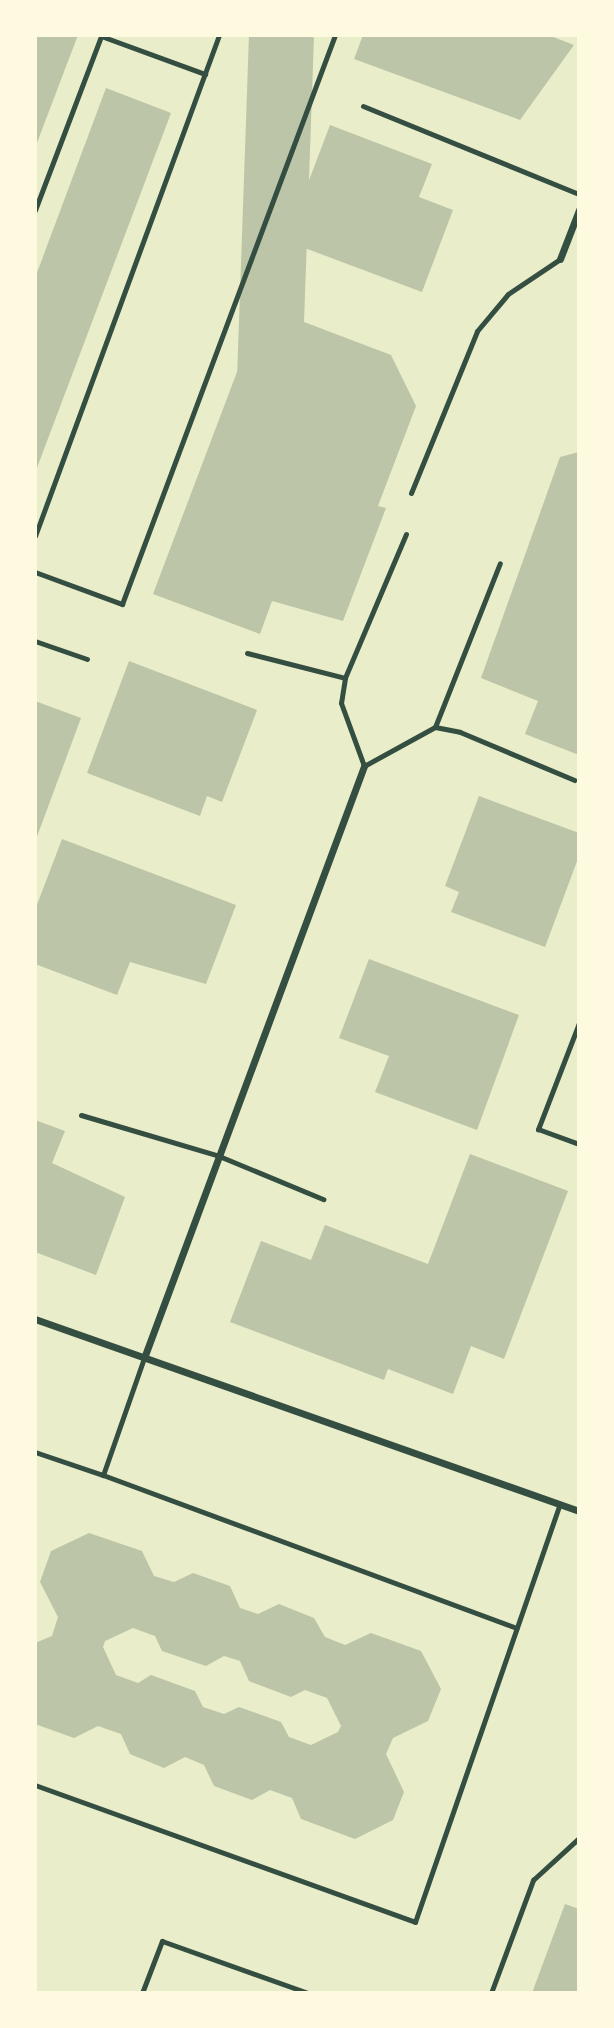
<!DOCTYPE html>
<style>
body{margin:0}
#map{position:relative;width:614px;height:2028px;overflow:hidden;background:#e9edc9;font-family:Mulish,sans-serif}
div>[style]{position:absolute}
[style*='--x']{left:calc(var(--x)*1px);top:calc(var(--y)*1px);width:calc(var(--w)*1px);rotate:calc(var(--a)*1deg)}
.building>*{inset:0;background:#bcc5a7;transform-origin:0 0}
.service>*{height:5px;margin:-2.5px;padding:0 2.5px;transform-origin:2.5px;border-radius:2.5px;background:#344e41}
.minor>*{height:7px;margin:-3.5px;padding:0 3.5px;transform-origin:3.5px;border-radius:3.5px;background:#344e41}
span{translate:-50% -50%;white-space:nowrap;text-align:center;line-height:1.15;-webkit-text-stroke:5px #fefae0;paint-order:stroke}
.frame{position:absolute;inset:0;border:37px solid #fefae0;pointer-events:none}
</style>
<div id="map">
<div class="building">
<div style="clip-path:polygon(35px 35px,78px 35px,35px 148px)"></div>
<div style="left:249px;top:35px;width:65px;height:536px;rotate:2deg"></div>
<div style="clip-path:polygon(363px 35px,548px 35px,574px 45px,520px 120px,354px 59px)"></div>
<div style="clip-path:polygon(106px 88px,171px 113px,35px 473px,35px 278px)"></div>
<div style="clip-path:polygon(330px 125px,432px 164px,419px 197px,453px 210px,422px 292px,286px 241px)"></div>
<div style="clip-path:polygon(262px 306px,391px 355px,416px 406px,378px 506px,386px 508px,343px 621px,272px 601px,260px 634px,153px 594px)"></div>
<div style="clip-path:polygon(579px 452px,579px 755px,525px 734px,538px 701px,481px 678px,560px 457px)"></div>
<div style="clip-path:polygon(129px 661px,257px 710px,222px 802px,207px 796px,200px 816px,87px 773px)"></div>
<div style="clip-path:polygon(35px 701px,81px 718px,35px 842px)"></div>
<div style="clip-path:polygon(479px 796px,579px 833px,579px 856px,545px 947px,451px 912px,459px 892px,445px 886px)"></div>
<div style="clip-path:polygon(62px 839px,236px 905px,206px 984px,130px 962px,117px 995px,35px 964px,35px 910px)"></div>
<div style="clip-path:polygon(369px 959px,519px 1015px,477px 1130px,375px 1092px,389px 1056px,339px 1038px)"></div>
<div style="clip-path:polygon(35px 1120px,65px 1131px,52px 1163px,125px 1197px,96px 1275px,35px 1252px)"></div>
<div style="clip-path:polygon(470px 1154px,568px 1191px,504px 1359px,471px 1346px,453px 1394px,388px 1369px,384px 1380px,230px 1322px,261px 1241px,311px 1260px,325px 1225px,428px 1264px)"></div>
<div style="clip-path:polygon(evenodd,89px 1533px,142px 1551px,154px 1576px,174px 1582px,193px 1573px,230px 1586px,240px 1608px,258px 1614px,279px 1604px,314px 1618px,325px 1637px,345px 1645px,371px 1633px,421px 1651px,441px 1689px,428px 1721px,393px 1738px,386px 1754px,404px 1792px,393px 1820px,355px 1839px,301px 1819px,292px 1798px,270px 1790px,252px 1800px,214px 1786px,204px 1765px,185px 1757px,164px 1768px,130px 1754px,121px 1734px,98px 1726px,74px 1738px,35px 1724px,35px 1643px,52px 1636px,58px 1617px,40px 1582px,51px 1551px,89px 1533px,133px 1628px,155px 1636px,162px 1651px,206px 1666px,224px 1656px,240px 1661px,249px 1681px,291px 1697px,305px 1690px,327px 1698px,341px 1726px,338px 1732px,311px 1745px,289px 1737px,281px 1722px,239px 1707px,224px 1714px,203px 1707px,195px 1691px,151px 1675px,138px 1683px,116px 1675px,103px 1647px,105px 1641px,133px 1628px)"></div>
<div style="clip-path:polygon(565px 1904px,579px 1909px,579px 1993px,532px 1993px)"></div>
</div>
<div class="service">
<div style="--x:363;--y:106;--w:233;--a:22.2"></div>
<div style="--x:35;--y:210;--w:186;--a:-69.2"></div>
<div style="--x:101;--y:36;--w:111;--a:20.1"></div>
<div style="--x:411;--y:493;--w:175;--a:-67.8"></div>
<div style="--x:477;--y:331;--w:48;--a:-50"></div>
<div style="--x:508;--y:294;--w:63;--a:-33.9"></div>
<div style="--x:406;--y:534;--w:156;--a:113"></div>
<div style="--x:345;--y:678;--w:25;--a:99"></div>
<div style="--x:341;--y:703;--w:67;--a:69.9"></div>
<div style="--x:364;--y:766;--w:81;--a:-28.8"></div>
<div style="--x:435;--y:727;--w:25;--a:11"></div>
<div style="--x:460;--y:732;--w:124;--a:22.8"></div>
<div style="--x:35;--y:536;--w:534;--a:-69.83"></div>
<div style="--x:35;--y:572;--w:93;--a:20.2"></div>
<div style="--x:122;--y:604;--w:608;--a:-69.48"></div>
<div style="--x:35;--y:641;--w:55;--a:19.1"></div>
<div style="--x:247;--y:653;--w:101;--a:14.3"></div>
<div style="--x:435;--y:727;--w:176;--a:-68.4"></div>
<div style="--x:579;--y:1023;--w:114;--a:111.1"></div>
<div style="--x:538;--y:1129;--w:44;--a:20.1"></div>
<div style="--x:81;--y:1115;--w:144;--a:16.5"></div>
<div style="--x:219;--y:1156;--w:113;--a:22.5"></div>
<div style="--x:35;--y:1452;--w:72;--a:18.7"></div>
<div style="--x:103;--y:1475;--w:124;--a:-70.7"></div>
<div style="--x:103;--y:1475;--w:441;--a:20.3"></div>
<div style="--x:35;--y:1785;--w:404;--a:19.8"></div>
<div style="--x:415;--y:1922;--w:441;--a:-70.9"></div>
<div style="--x:142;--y:1993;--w:56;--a:-69"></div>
<div style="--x:162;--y:1941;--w:155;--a:19.6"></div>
<div style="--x:491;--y:1993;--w:121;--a:-69.6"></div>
<div style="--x:533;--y:1880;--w:62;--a:-42.4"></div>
</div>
<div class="minor">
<div style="--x:560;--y:259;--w:53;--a:-68.8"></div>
<div style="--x:35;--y:1319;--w:577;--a:19.44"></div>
<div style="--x:144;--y:1358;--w:632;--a:-69.61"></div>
</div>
<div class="frame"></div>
</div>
